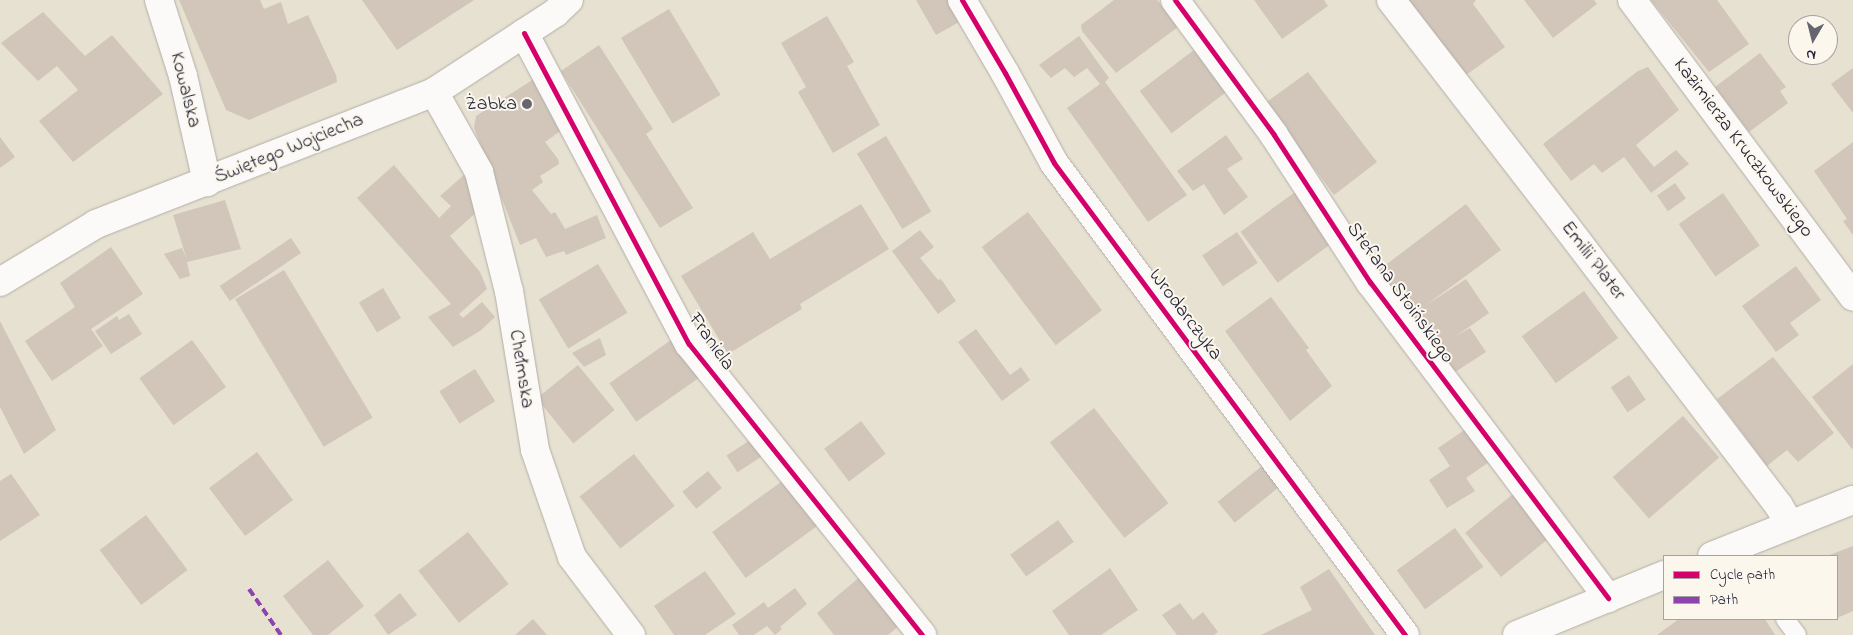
<!DOCTYPE html>
<meta charset="utf-8">
<style>
body{margin:0}
#map{position:relative;width:1853px;height:635px;overflow:hidden;background:#e7e1d1;font-family:"Indie Flower",sans-serif}
div>[style]{position:absolute}
[style*='--x']{left:calc(var(--x)*1px);top:calc(var(--y)*1px);width:calc(var(--w)*1px);rotate:calc(var(--a)*1deg)}
.building>*{inset:0;background:#d2c5b9;transform-origin:0 0}
.roads{filter:drop-shadow(0 0 1px #b2aea7) drop-shadow(0 0 1px #b2aea7)}
.service>*{height:18px;margin:-9px;padding:0 9px;transform-origin:9px;border-radius:9px;background:#fbfaf8}
.minor>*{height:28px;margin:-14px;padding:0 14px;transform-origin:14px;border-radius:14px;background:#fbfaf8}
.tertiary>*{height:28px;margin:-14px;padding:0 14px;transform-origin:14px;border-radius:14px;background:#fbfaf8}
.quiet>*{height:4px;margin-top:-2px;transform-origin:0;background:repeating-linear-gradient(90deg,#8e44ad 0 8px,transparent 0 12px)}
.cycleway>*{height:5px;margin:-2.5px;padding:0 2.5px;transform-origin:2.5px;border-radius:2.5px;background:#d6006c}
.dots>*{width:14px;height:14px;translate:-50% -50%;box-sizing:border-box;border:2px solid #fbf7ec;border-radius:50%}
span{translate:-50% -50%;white-space:nowrap;text-align:center;line-height:1.15;-webkit-text-stroke:4px #fbf7ec;paint-order:stroke}
.street-label{font-size:20px;color:#22223b}
.poi-label{font-size:20px;color:#22223b}
.right{translate:-100% -50%;text-align:right}
.legend{position:absolute;left:1663px;top:555px;width:175px;height:65px;box-sizing:border-box;background:#fbf7ec;border:1px solid #a4a2a5;margin:0;padding:6px 9px;list-style:none;font-size:15px;color:#22223b}
.legend li{display:flex;align-items:center;gap:10px;height:25px}
.legend b{width:25px;border:1px solid #a4a2a5}
.north{position:absolute;left:1788px;top:15px;width:50px;height:50px;box-sizing:border-box;background:#fbf7ec;border:1px solid #a4a2a5;border-radius:50%;rotate:188deg;font-size:14px;font-weight:700;line-height:20px;text-align:center;color:#22223b}
.north::after{content:'';display:block;margin:auto;width:18px;height:22px;background:#676570;clip-path:polygon(50% 0,100% 100%,50% 72%,0 100%)}
</style>
<div id="map">
<div class="building">
<div style="clip-path:polygon(179px 0,260px 0,264px 9px,281px 2px,288px 24px,308px 15px,336px 75px,337px 82px,249px 120px,226px 110px)"></div>
<div style="clip-path:polygon(362px 0,474px 0,397px 50px)"></div>
<div style="clip-path:polygon(916px 0,948px 0,961px 21px,936px 35px)"></div>
<div style="clip-path:polygon(1114px 0,1157px 0,1178px 27px,1116px 73px,1082px 31px,1081px 25px)"></div>
<div style="clip-path:polygon(1254px 0,1324px 0,1328px 6px,1282px 39px)"></div>
<div style="clip-path:polygon(1407px 0,1476px 0,1473px 4px,1505px 47px,1466px 75px)"></div>
<div style="clip-path:polygon(1524px 0,1594px 0,1597px 4px,1553px 38px)"></div>
<div style="clip-path:polygon(1651px 0,1717px 0,1749px 44px,1709px 72px)"></div>
<div style="left:669px;top:9px;width:100px;height:56px;rotate:59deg"></div>
<div style="clip-path:polygon(43px 12px,85px 56px,112px 35px,163px 94px,73px 162px,39px 121px,78px 90px,57px 66px,38px 81px,1px 43px)"></div>
<div style="clip-path:polygon(827px 16px,854px 62px,847px 66px,880px 125px,833px 153px,798px 92px,806px 87px,781px 43px)"></div>
<div style="clip-path:polygon(1079px 36px,1109px 78px,1105px 82px,1187px 195px,1148px 222px,1067px 108px,1100px 84px,1087px 68px,1074px 77px,1065px 68px,1051px 78px,1039px 65px)"></div>
<div style="clip-path:polygon(599px 45px,653px 129px,646px 134px,693px 208px,660px 228px,561px 71px)"></div>
<div style="left:1194px;top:50px;width:53px;height:68px;rotate:53deg"></div>
<div style="clip-path:polygon(1760px 53px,1786px 87px,1780px 91px,1788px 103px,1749px 132px,1715px 87px)"></div>
<div style="clip-path:polygon(1648px 67px,1679px 110px,1636px 145px,1654px 167px,1676px 150px,1689px 164px,1651px 193px,1624px 157px,1602px 173px,1594px 164px,1571px 181px,1543px 144px,1638px 71px)"></div>
<div style="clip-path:polygon(1853px 68px,1853px 113px,1831px 84px)"></div>
<div style="clip-path:polygon(1308px 72px,1377px 162px,1334px 195px,1266px 104px,1268px 101px)"></div>
<div style="clip-path:polygon(534px 79px,566px 127px,545px 142px,558px 159px,559px 164px,540px 176px,543px 182px,532px 190px,551px 214px,555px 212px,565px 229px,597px 215px,606px 238px,566px 255px,564px 251px,546px 257px,536px 238px,520px 245px,474px 128px,476px 116px)"></div>
<div style="clip-path:polygon(1226px 135px,1243px 159px,1227px 169px,1248px 197px,1224px 215px,1204px 184px,1193px 191px,1177px 171px)"></div>
<div style="left:886px;top:136px;width:88px;height:34px;rotate:59deg"></div>
<div style="clip-path:polygon(0 137px,15px 157px,0 168px)"></div>
<div style="clip-path:polygon(1853px 142px,1853px 235px,1843px 221px,1847px 219px,1814px 171px)"></div>
<div style="clip-path:polygon(394px 165px,439px 218px,451px 206px,440px 196px,464px 175px,480px 209px,450px 236px,480px 272px,487px 289px,459px 314px,463px 318px,482px 302px,495px 317px,480px 331px,453px 347px,428px 317px,451px 304px,357px 198px)"></div>
<div style="left:1675px;top:183px;width:19px;height:22px;rotate:55deg"></div>
<div style="left:1298px;top:190px;width:63px;height:71px;rotate:54deg"></div>
<div style="left:1723px;top:193px;width:64px;height:54px;rotate:55deg"></div>
<div style="clip-path:polygon(225px 200px,241px 249px,187px 262px,190px 276px,180px 279px,164px 254px,182px 248px,187px 260px,173px 215px)"></div>
<div style="clip-path:polygon(861px 204px,889px 249px,800px 304px,802px 309px,728px 354px,681px 276px,753px 232px,770px 259px)"></div>
<div style="clip-path:polygon(1466px 204px,1501px 250px,1425px 306px,1466px 279px,1489px 313px,1456px 336px,1470px 328px,1486px 352px,1452px 374px,1379px 270px)"></div>
<div style="left:1028px;top:212px;width:123px;height:58px;rotate:53deg"></div>
<div style="clip-path:polygon(920px 230px,934px 247px,920px 258px,938px 280px,941px 279px,956px 301px,938px 314px,892px 251px)"></div>
<div style="left:1237px;top:232px;width:37px;height:42px;rotate:56deg"></div>
<div style="left:291px;top:238px;width:18px;height:86px;rotate:56deg"></div>
<div style="clip-path:polygon(111px 247px,143px 294px,91px 329px,103px 346px,52px 381px,25px 341px,75px 307px,60px 283px)"></div>
<div style="left:598px;top:264px;width:57px;height:69px;rotate:59deg"></div>
<div style="clip-path:polygon(1796px 266px,1821px 300px,1790px 323px,1799px 335px,1776px 352px,1742px 306px)"></div>
<div style="left:284px;top:270px;width:172px;height:57px;rotate:59deg"></div>
<div style="left:383px;top:288px;width:35px;height:28px;rotate:59deg"></div>
<div style="left:1584px;top:291px;width:58px;height:77px;rotate:54deg"></div>
<div style="clip-path:polygon(1271px 297px,1309px 348px,1306px 350px,1332px 386px,1290px 421px,1225px 331px)"></div>
<div style="clip-path:polygon(129px 314px,142px 334px,111px 354px,95px 331px,117px 316px,119px 320px)"></div>
<div style="clip-path:polygon(0 321px,56px 430px,24px 454px,0 407px)"></div>
<div style="clip-path:polygon(976px 329px,1010px 375px,1021px 367px,1030px 380px,1002px 401px,958px 342px)"></div>
<div style="clip-path:polygon(600px 338px,606px 355px,584px 367px,572px 353px)"></div>
<div style="left:674px;top:338px;width:47px;height:79px;rotate:55deg"></div>
<div style="left:192px;top:340px;width:58px;height:65px;rotate:54deg"></div>
<div style="clip-path:polygon(1773px 357px,1834px 433px,1798px 462px,1787px 450px,1767px 466px,1717px 399px)"></div>
<div style="clip-path:polygon(1853px 364px,1853px 448px,1852px 449px,1812px 397px)"></div>
<div style="left:578px;top:365px;width:58px;height:53px;rotate:51deg"></div>
<div style="left:475px;top:369px;width:38px;height:42px;rotate:58deg"></div>
<div style="left:1629px;top:375px;width:30px;height:22px;rotate:56deg"></div>
<div style="left:1094px;top:408px;width:121px;height:56px;rotate:52deg"></div>
<div style="left:1683px;top:416px;width:55px;height:93px;rotate:49deg"></div>
<div style="left:861px;top:421px;width:41px;height:46px;rotate:53deg"></div>
<div style="clip-path:polygon(1469px 427px,1492px 460px,1466px 478px,1475px 491px,1447px 508px,1429px 480px,1450px 466px,1438px 448px)"></div>
<div style="left:755px;top:437px;width:20px;height:34px;rotate:57deg"></div>
<div style="left:257px;top:452px;width:60px;height:60px;rotate:53deg"></div>
<div style="left:634px;top:454px;width:66px;height:69px;rotate:52deg"></div>
<div style="left:1262px;top:466px;width:27px;height:57px;rotate:51deg"></div>
<div style="left:708px;top:471px;width:22px;height:33px;rotate:51deg"></div>
<div style="clip-path:polygon(11px 474px,40px 515px,0 541px,0 481px)"></div>
<div style="left:785px;top:479px;width:57px;height:90px;rotate:54deg"></div>
<div style="left:1518px;top:490px;width:57px;height:68px;rotate:51deg"></div>
<div style="left:146px;top:515px;width:69px;height:58px;rotate:53deg"></div>
<div style="left:1058px;top:520px;width:27px;height:59px;rotate:54deg"></div>
<div style="left:1455px;top:528px;width:48px;height:72px;rotate:54deg"></div>
<div style="left:468px;top:532px;width:66px;height:63px;rotate:52deg"></div>
<div style="clip-path:polygon(1853px 546px,1853px 611px,1837px 618px,1837px 556px,1827px 556px)"></div>
<div style="clip-path:polygon(328px 560px,364px 606px,328px 635px,313px 635px,283px 596px)"></div>
<div style="clip-path:polygon(1110px 568px,1138px 610px,1101px 635px,1069px 635px,1052px 611px)"></div>
<div style="clip-path:polygon(1329px 569px,1375px 635px,1261px 635px,1312px 610px,1300px 587px)"></div>
<div style="clip-path:polygon(705px 571px,736px 614px,705px 635px,674px 635px,654px 606px)"></div>
<div style="clip-path:polygon(861px 576px,899px 626px,888px 635px,834px 635px,817px 613px)"></div>
<div style="clip-path:polygon(795px 588px,807px 604px,780px 627px,782px 629px,775px 635px,767px 626px,754px 635px,739px 635px,732px 625px,764px 602px,768px 608px)"></div>
<div style="clip-path:polygon(400px 593px,417px 615px,388px 635px,374px 615px)"></div>
<div style="clip-path:polygon(1180px 603px,1193px 620px,1203px 612px,1218px 632px,1214px 635px,1177px 635px,1162px 615px)"></div>
<div style="clip-path:polygon(533px 619px,547px 635px,515px 635px)"></div>
<div style="clip-path:polygon(1679px 619px,1765px 619px,1775px 635px,1657px 635px)"></div>
</div>
<div class="roads">
<div class="service">
<div style="--x:1785;--y:619;--w:20;--a:53"></div>
</div>
<div class="minor">
<div style="--x:159;--y:0;--w:80;--a:72.5"></div>
<div style="--x:183;--y:76;--w:109;--a:77.2"></div>
<div style="--x:962;--y:0;--w:85;--a:59.5"></div>
<div style="--x:1005;--y:73;--w:102;--a:61.4"></div>
<div style="--x:1054;--y:163;--w:588;--a:53.36"></div>
<div style="--x:1175;--y:0;--w:167;--a:53.7"></div>
<div style="--x:1274;--y:135;--w:176;--a:56.9"></div>
<div style="--x:1370;--y:282;--w:396;--a:53"></div>
<div style="--x:1391;--y:0;--w:284;--a:52.3"></div>
<div style="--x:1565;--y:225;--w:353;--a:52.7"></div>
<div style="--x:1779;--y:506;--w:22;--a:60"></div>
<div style="--x:1632;--y:0;--w:370;--a:53.3"></div>
<div style="--x:524;--y:33;--w:352;--a:62.1"></div>
<div style="--x:689;--y:344;--w:373;--a:51.3"></div>
<div style="--x:434;--y:92;--w:92;--a:60.6"></div>
<div style="--x:479;--y:172;--w:123;--a:75.9"></div>
<div style="--x:509;--y:291;--w:161;--a:80.7"></div>
<div style="--x:535;--y:450;--w:113;--a:70.9"></div>
<div style="--x:572;--y:557;--w:98;--a:52.9"></div>
</div>
<div class="tertiary">
<div style="--x:0;--y:282;--w:112;--a:-31.1"></div>
<div style="--x:96;--y:224;--w:363;--a:-21.3"></div>
<div style="--x:434;--y:92;--w:145;--a:-33.1"></div>
<div style="--x:555;--y:13;--w:19;--a:-43"></div>
<div style="--x:1712;--y:556;--w:152;--a:-21.7"></div>
<div style="--x:1517;--y:635;--w:159;--a:-22.2"></div>
</div>
</div>
<div class="quiet">
<div style="--x:249;--y:589;--w:56;--a:55.2"></div>
</div>
<div class="cycleway">
<div style="--x:962;--y:0;--w:85;--a:59.5"></div>
<div style="--x:1005;--y:73;--w:102;--a:61.4"></div>
<div style="--x:1054;--y:163;--w:588;--a:53.36"></div>
<div style="--x:1175;--y:0;--w:167;--a:53.7"></div>
<div style="--x:1274;--y:135;--w:176;--a:56.9"></div>
<div style="--x:1370;--y:282;--w:396;--a:53"></div>
<div style="--x:524;--y:33;--w:352;--a:62.1"></div>
<div style="--x:689;--y:344;--w:373;--a:51.3"></div>
</div>
<div class="dots">
<div style="left:527px;top:104px;background:#676570"></div>
</div>
<div class="street-label">
<span style="left:185px;top:90px;rotate:76deg">Kowalska</span>
<span style="left:1743px;top:148px;rotate:53deg">Kazimierza Kruczkowskiego</span>
<span style="left:289px;top:149px;rotate:-22deg">Świętego Wojciecha</span>
<span style="left:1593px;top:261px;rotate:53deg">Emilii Plater</span>
<span style="left:1400px;top:293px;rotate:54deg">Stefana Stoińskiego</span>
<span style="left:1185px;top:315px;rotate:53deg">Wrodarczyka</span>
<span style="left:711px;top:342px;rotate:55deg">Franiela</span>
<span style="left:521px;top:369px;rotate:81deg">Chełmska</span>
</div>
<div class="poi-label">
<span class="right" style="left:517px;top:104px">Żabka</span>
</div>
<ul class="legend">
<li><b style="height:6px;background:#d6006c"></b>Cycle path</li>
<li><b style="height:6px;background:#8e44ad"></b>Path</li>
</ul>
<div class="north">N</div>
</div>
